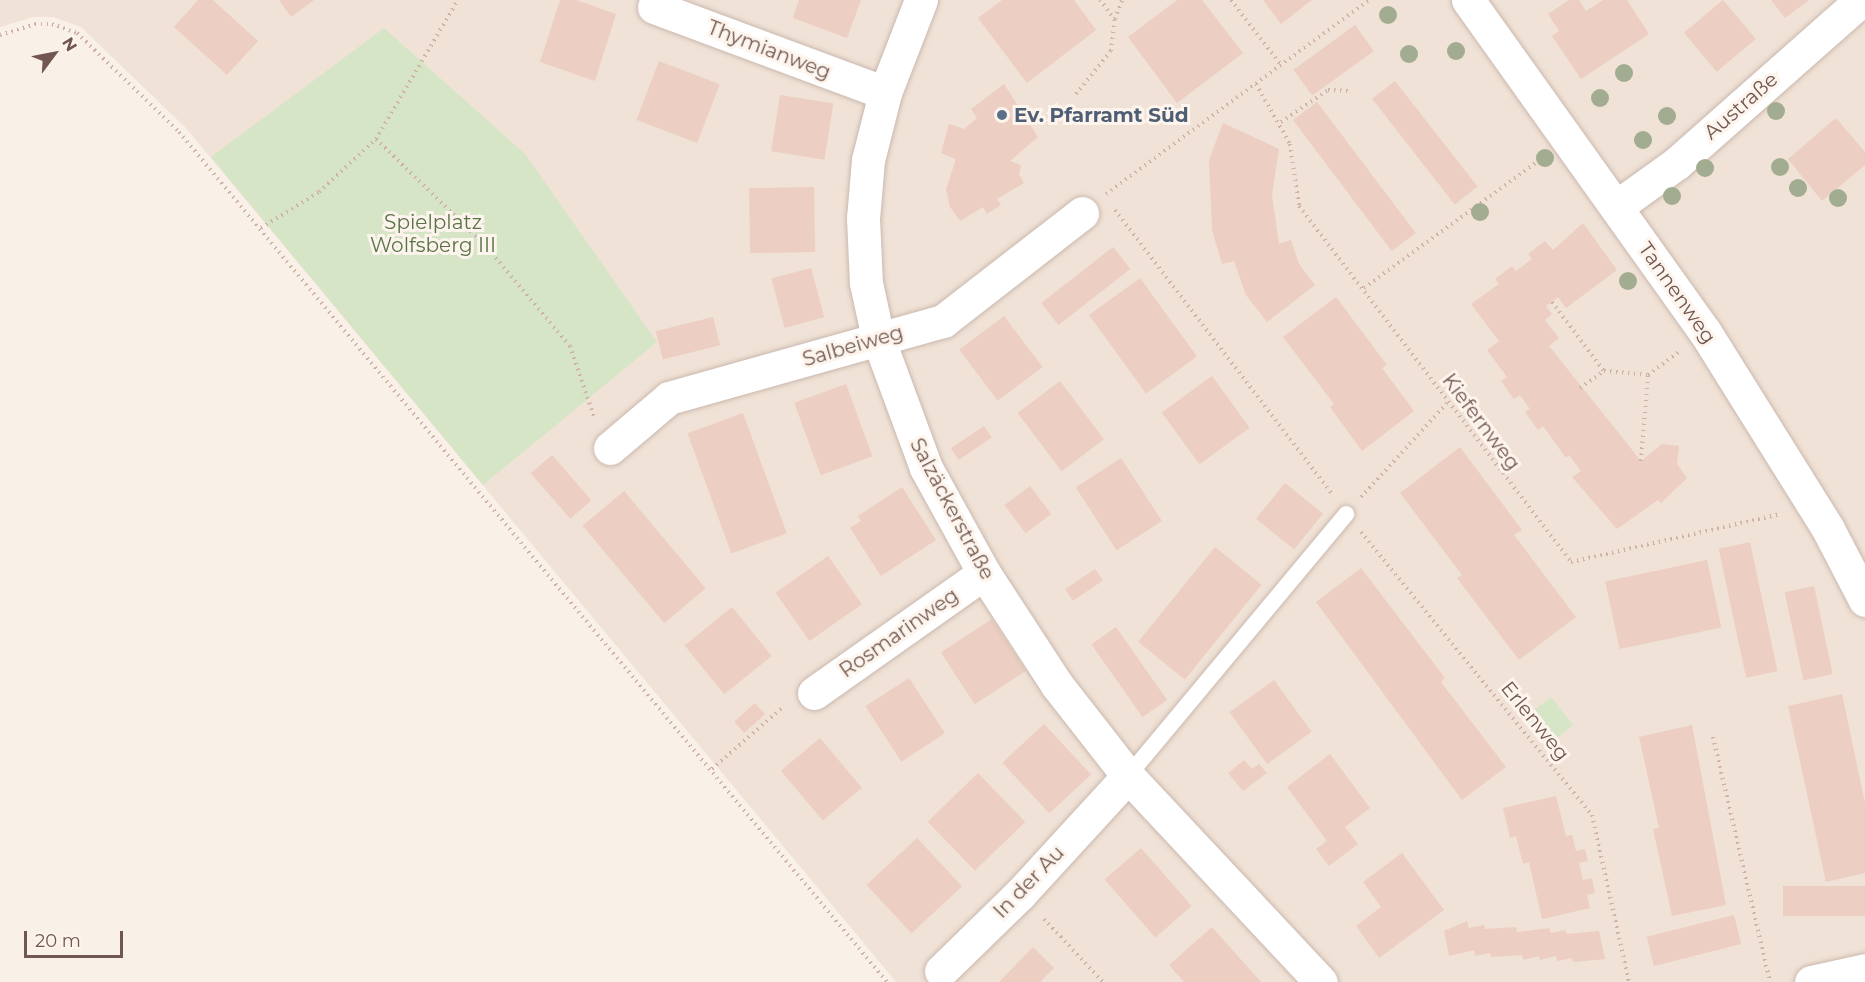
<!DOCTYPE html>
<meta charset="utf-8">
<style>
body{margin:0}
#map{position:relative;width:1865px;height:982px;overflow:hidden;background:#f9f0e7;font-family:Montserrat,sans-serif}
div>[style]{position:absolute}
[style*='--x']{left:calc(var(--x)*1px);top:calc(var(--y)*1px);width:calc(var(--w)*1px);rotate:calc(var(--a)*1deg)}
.residential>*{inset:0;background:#f0e2d6}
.green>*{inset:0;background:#d7e5c7;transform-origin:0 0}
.building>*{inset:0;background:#eccec2;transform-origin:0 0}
.path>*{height:4px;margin-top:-2px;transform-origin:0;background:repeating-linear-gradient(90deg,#d0b1a5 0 1.5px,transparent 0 6px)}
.roads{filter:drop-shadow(0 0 2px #cab8ae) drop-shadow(0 0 2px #cab8ae)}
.lane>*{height:16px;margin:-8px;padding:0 8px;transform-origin:8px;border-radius:8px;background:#fff}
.street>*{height:33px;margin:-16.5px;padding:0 16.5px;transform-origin:16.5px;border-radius:16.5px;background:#fff}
.trees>*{width:18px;height:18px;margin:-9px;border-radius:50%;background:#a2ac90}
.dots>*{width:16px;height:16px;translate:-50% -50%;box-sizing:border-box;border:3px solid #fdf5ed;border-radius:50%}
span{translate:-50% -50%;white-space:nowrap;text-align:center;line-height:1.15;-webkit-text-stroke:6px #fdf5ed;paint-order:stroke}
.street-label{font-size:20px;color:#70574f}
.service-label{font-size:20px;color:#4e5e75;font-weight:700}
.left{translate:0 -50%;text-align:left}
.park-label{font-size:20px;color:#5a7448}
.north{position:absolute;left:24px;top:24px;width:60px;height:60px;-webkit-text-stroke:4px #fdf5ed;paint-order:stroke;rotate:58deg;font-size:16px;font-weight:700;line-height:24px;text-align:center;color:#70574f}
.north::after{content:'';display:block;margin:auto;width:21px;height:27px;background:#70574f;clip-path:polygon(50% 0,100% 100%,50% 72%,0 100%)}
.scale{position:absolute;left:24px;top:931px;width:99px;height:27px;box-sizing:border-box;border:3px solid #70574f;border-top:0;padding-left:8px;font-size:18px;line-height:21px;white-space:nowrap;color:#70574f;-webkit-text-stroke:4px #fdf5ed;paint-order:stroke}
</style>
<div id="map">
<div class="residential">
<div style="clip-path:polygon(0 0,1865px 0,1865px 982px,896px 982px,185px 127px,81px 27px,53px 17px,33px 17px,0 27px)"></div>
</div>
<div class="green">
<div style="clip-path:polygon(384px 28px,525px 154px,657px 342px,483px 485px,211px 157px)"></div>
<div style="left:1551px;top:697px;width:36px;height:32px;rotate:52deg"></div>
</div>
<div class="building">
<div style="clip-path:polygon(198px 0,213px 0,258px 41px,227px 75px,174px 27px)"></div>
<div style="clip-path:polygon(279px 0,314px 0,291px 17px)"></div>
<div style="clip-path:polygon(560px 0,576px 0,616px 14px,595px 81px,540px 62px)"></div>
<div style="clip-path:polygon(799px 0,861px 0,847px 38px,793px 18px)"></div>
<div style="clip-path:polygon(1002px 0,1074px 0,1096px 30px,1027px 83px,978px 18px)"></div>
<div style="clip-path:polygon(1177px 0,1202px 0,1243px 53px,1177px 103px,1128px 37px)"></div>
<div style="clip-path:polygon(1263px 0,1312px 0,1281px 24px)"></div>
<div style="clip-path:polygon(1569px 0,1579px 0,1586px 11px,1603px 0,1627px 0,1649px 34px,1581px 79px,1552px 36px,1559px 31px,1548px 14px)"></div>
<div style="left:1723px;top:0;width:51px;height:51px;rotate:50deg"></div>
<div style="clip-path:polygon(1771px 0,1809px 0,1785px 18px)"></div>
<div style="left:1355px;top:25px;width:32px;height:76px;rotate:54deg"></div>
<div style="left:659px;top:61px;width:65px;height:63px;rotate:21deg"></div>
<div style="left:1395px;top:81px;width:134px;height:29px;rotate:52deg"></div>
<div style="clip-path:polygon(1004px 84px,1038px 137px,1010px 161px,1021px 165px,1019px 174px,1024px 183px,997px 199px,1001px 205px,987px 214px,983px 207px,960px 221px,950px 207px,946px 189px,956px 159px,941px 153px,949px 124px,964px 129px,977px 118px,971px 109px)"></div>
<div style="left:780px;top:95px;width:54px;height:57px;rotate:9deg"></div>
<div style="left:1317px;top:102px;width:164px;height:30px;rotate:53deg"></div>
<div style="clip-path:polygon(1836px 118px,1865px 152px,1865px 165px,1822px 201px,1788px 159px)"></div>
<div style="clip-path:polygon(1223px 123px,1279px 149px,1272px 195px,1279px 244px,1291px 240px,1299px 264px,1315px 285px,1267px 322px,1246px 295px,1234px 261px,1222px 264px,1212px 230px,1209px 160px)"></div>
<div style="left:814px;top:187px;width:65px;height:65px;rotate:89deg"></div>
<div style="clip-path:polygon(1583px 223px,1617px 270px,1566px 308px,1558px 297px,1546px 306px,1552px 314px,1545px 320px,1559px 338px,1549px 346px,1641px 461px,1662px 444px,1679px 446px,1677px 464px,1687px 478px,1661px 503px,1658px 500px,1617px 529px,1572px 477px,1581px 471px,1569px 455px,1566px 458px,1543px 426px,1538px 430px,1525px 412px,1530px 409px,1520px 395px,1514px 399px,1501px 381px,1507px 377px,1487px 350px,1499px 341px,1471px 304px,1499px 284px,1495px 279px,1512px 266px,1516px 271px,1532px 259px,1528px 254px,1545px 241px,1553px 250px)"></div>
<div style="left:1113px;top:247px;width:28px;height:91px;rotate:52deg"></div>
<div style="left:811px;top:268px;width:51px;height:41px;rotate:75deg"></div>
<div style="left:1140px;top:278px;width:97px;height:63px;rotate:54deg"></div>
<div style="clip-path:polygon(1336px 297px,1387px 365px,1382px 368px,1414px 411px,1362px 451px,1330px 407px,1334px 404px,1283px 337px)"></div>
<div style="left:1004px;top:316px;width:64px;height:56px;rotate:53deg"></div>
<div style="left:713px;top:317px;width:29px;height:59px;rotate:76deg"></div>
<div style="left:1212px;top:376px;width:64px;height:62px;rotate:54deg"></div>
<div style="left:1060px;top:381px;width:73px;height:53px;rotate:53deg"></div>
<div style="left:846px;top:384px;width:77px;height:55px;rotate:70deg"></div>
<div style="left:743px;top:413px;width:128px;height:59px;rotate:70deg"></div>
<div style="left:984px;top:426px;width:14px;height:40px;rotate:56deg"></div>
<div style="clip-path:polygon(1460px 447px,1522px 530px,1514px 535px,1576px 617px,1519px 660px,1457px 578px,1462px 575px,1400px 493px)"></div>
<div style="left:552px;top:455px;width:60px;height:28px;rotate:49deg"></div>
<div style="left:1121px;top:458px;width:75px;height:54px;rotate:57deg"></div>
<div style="left:1285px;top:483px;width:49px;height:46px;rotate:39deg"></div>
<div style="left:1030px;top:486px;width:35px;height:32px;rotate:53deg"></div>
<div style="clip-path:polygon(902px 487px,936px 540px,881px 576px,850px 528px,861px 521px,858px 516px)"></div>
<div style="left:624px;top:491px;width:127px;height:54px;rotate:50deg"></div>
<div style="left:1750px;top:542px;width:132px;height:32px;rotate:78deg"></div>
<div style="left:1215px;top:547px;width:60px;height:122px;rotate:39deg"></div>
<div style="left:828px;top:556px;width:59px;height:64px;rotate:55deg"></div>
<div style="left:1707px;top:560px;width:69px;height:104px;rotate:78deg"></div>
<div style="clip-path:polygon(1361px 568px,1445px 678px,1441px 682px,1506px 767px,1462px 800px,1316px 602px)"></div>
<div style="left:1095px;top:569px;width:14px;height:36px;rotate:56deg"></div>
<div style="left:1814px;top:586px;width:90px;height:30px;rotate:78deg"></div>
<div style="left:732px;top:607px;width:63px;height:61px;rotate:51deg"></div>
<div style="left:992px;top:619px;width:62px;height:61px;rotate:57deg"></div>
<div style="left:1116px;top:627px;width:89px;height:30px;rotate:55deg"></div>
<div style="left:909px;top:678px;width:66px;height:52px;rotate:57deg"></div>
<div style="left:1274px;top:680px;width:64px;height:55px;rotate:54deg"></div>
<div style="clip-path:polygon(1842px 694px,1865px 803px,1865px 873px,1826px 882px,1788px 706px)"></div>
<div style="left:755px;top:703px;width:15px;height:28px;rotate:48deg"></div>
<div style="left:1044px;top:724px;width:69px;height:57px;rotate:47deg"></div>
<div style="clip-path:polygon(1692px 725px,1726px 905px,1672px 916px,1653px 829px,1659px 828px,1639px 737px)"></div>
<div style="left:820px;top:738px;width:65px;height:51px;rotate:50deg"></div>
<div style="clip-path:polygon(1330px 754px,1370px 808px,1345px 827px,1358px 844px,1329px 866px,1316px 849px,1327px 841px,1287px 787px)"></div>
<div style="clip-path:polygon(1244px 760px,1252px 769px,1259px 764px,1267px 773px,1243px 791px,1228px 773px)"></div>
<div style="left:978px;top:773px;width:68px;height:70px;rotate:46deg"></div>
<div style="clip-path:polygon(1556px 796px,1566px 836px,1572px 835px,1576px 851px,1585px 849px,1588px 861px,1579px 863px,1583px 880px,1592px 878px,1595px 893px,1587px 895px,1590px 908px,1542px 919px,1529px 862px,1523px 864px,1516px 836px,1510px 838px,1503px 808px)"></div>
<div style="left:917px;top:838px;width:66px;height:69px;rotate:47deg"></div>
<div style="left:1141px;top:848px;width:77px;height:48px;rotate:49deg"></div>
<div style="clip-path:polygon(1402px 853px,1444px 910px,1379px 958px,1356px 926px,1381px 907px,1363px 882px)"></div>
<div style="left:1865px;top:886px;width:30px;height:82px;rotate:90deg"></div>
<div style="left:1734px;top:915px;width:30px;height:90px;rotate:76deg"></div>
<div style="clip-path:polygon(1467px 921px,1469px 928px,1484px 925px,1485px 929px,1516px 927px,1517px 932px,1549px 928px,1551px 933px,1565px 930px,1567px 934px,1599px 931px,1605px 959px,1573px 962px,1572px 958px,1557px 961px,1556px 956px,1540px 960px,1539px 956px,1523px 960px,1522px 955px,1491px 957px,1490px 953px,1475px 956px,1474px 950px,1449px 956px,1444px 931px)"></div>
<div style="clip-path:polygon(1212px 927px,1261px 982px,1184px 982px,1169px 965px)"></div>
<div style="clip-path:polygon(1033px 947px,1054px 968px,1040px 982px,999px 982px)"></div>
</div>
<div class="path">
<div style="--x:1231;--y:0;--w:82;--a:52.4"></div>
<div style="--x:1115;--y:19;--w:20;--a:-70"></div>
<div style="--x:0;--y:35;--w:37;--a:-17"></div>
<div style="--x:35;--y:24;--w:17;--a:0"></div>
<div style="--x:52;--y:24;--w:27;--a:20"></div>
<div style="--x:77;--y:33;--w:142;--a:44.1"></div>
<div style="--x:179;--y:132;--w:1106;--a:50.21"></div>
<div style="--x:1256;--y:84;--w:69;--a:60.5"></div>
<div style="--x:1290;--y:144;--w:63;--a:81.7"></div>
<div style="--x:1299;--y:206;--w:448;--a:52.6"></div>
<div style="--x:1571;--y:562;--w:215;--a:-12.9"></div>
<div style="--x:1076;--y:94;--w:55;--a:-50.9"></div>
<div style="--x:1111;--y:51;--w:31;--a:-83"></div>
<div style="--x:1115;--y:20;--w:25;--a:-127"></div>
<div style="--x:1281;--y:122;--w:57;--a:-34.2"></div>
<div style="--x:1328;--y:90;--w:20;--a:3"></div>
<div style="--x:376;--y:139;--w:151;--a:44.2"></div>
<div style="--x:484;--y:244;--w:133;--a:49.9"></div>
<div style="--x:570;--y:346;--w:75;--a:71.3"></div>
<div style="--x:1106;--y:194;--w:327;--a:-36.4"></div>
<div style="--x:1115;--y:210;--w:359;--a:52.6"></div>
<div style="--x:261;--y:228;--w:68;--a:-31.8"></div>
<div style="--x:319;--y:192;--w:78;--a:-42.9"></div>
<div style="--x:376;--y:139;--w:161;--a:-59.5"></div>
<div style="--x:1364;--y:288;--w:220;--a:-36.1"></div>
<div style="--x:1552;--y:302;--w:86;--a:53"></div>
<div style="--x:1580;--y:388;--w:29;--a:-35"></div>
<div style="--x:1604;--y:371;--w:44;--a:5.2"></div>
<div style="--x:1648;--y:375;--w:38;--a:-37"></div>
<div style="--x:1641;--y:461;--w:86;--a:-85.3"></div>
<div style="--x:1361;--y:497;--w:127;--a:-47.5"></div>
<div style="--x:1361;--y:532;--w:365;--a:50.8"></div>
<div style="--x:1592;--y:815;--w:171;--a:77.5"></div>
<div style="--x:1713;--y:737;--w:252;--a:76.9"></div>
<div style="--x:712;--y:769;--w:96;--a:-41.2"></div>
<div style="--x:1044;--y:919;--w:86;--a:46.9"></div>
</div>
<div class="roads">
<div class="lane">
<div style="--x:1128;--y:776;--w:341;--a:-50.2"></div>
</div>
<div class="street">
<div style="--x:921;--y:0;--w:100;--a:111.2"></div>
<div style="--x:885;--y:93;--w:69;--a:104.2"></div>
<div style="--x:868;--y:160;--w:58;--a:94.9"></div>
<div style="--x:863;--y:218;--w:65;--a:87.4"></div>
<div style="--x:866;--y:283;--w:56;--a:77.7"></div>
<div style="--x:878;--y:338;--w:139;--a:69.7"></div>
<div style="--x:926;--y:468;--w:120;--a:61.1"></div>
<div style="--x:984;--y:573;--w:134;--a:56.9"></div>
<div style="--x:1057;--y:685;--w:115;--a:52"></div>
<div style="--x:1128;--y:776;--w:282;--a:46.9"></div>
<div style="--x:1468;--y:0;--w:408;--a:54.5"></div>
<div style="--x:1705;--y:332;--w:232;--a:58"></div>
<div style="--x:1828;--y:529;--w:80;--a:62.5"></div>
<div style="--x:654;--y:7;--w:246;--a:20.4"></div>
<div style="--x:1616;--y:207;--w:75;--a:-35.8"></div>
<div style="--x:1677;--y:163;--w:246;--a:-41.5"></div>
<div style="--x:610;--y:448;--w:77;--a:-40.3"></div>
<div style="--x:669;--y:398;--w:285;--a:-15.7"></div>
<div style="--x:943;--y:321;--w:176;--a:-37.8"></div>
<div style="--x:814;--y:693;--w:208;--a:-35.2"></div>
<div style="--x:941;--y:971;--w:110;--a:-44.3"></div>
<div style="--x:1020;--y:894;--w:160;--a:-47.5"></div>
<div style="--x:1811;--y:982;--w:55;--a:-12.5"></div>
</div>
</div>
<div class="trees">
<div style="left:1388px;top:15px"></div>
<div style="left:1456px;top:51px"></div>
<div style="left:1409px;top:54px"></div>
<div style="left:1624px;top:73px"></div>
<div style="left:1600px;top:98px"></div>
<div style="left:1776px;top:111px"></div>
<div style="left:1667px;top:116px"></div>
<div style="left:1643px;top:140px"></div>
<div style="left:1545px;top:158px"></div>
<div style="left:1780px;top:167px"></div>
<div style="left:1705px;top:168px"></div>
<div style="left:1798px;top:188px"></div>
<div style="left:1672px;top:196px"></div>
<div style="left:1838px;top:198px"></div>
<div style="left:1480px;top:212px"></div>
<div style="left:1628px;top:281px"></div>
</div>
<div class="dots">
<div style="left:1002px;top:115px;background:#5c6f8a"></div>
</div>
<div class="street-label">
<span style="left:769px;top:50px;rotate:21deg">Thymianweg</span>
<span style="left:1741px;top:106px;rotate:-41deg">Austraße</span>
<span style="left:1677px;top:293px;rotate:55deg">Tannenweg</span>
<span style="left:853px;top:346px;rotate:-16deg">Salbeiweg</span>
<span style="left:1481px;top:422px;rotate:53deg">Kiefernweg</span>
<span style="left:952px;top:509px;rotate:62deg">Salzäckerstraße</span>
<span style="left:899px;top:633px;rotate:-35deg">Rosmarinweg</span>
<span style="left:1535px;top:721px;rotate:51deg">Erlenweg</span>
<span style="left:1029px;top:882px;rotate:-46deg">In der Au</span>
</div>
<div class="service-label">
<span class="left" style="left:1014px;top:115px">Ev. Pfarramt Süd</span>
</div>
<div class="park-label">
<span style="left:433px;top:234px">Spielplatz<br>Wolfsberg III</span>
</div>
<div class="north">N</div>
<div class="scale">20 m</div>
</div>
